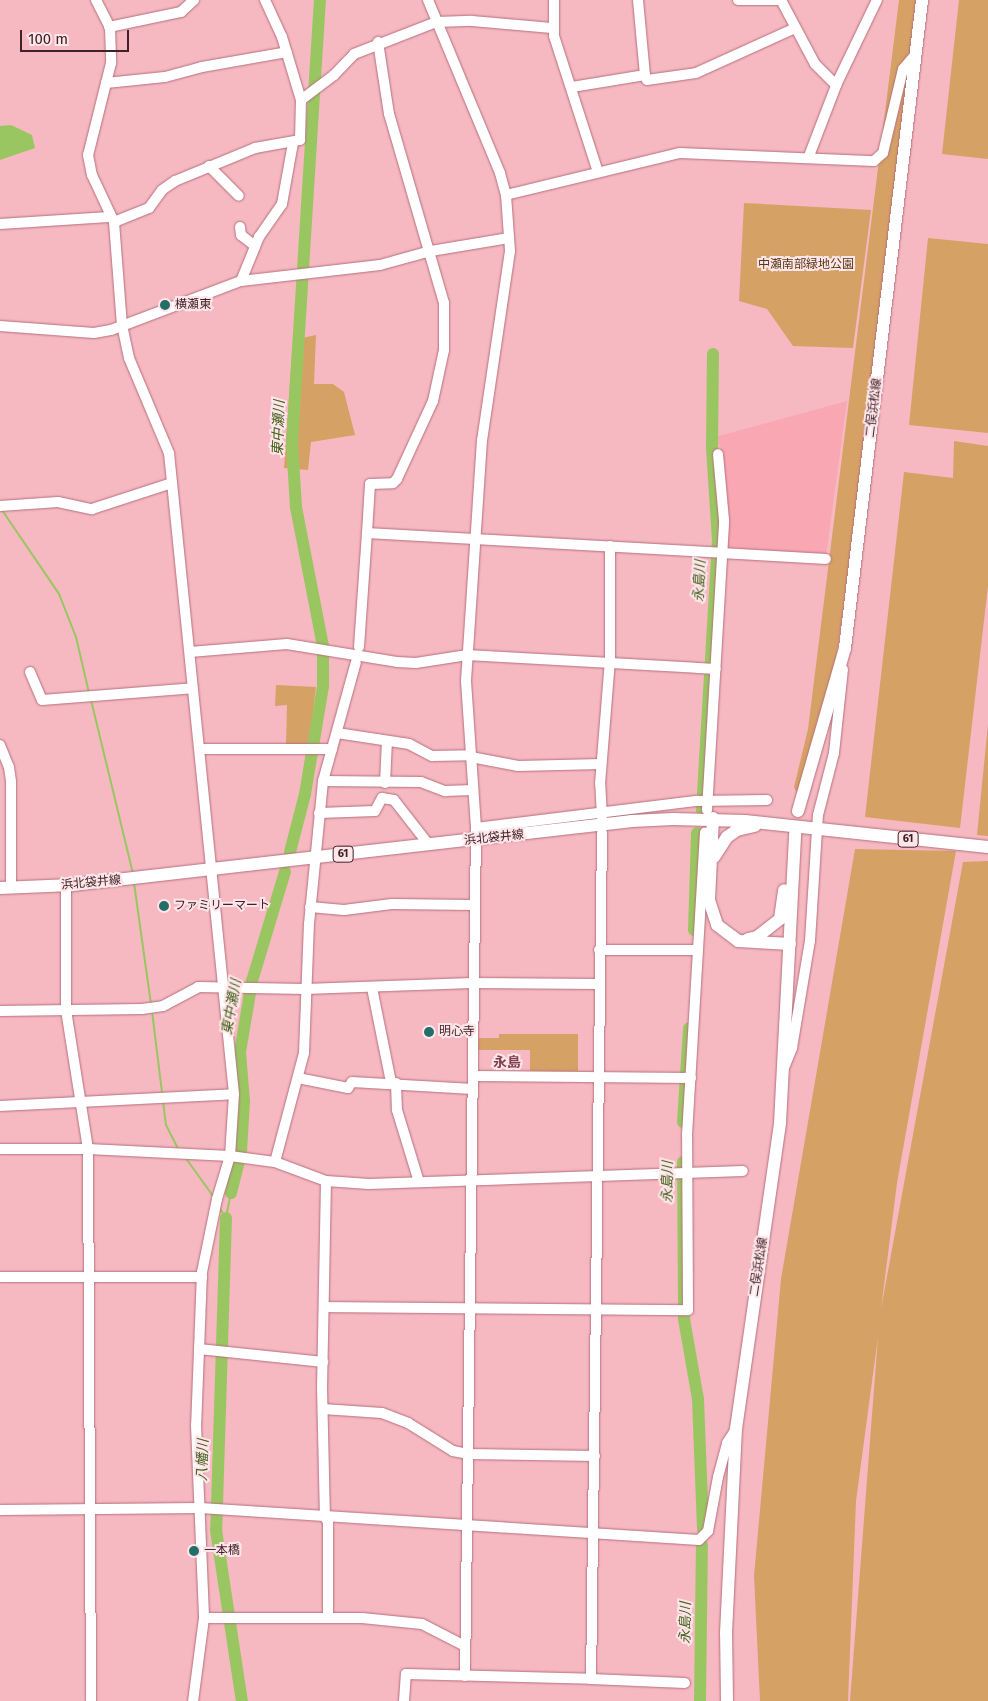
<!DOCTYPE html>
<meta charset="utf-8">
<style>
body{margin:0}
#map{position:relative;width:988px;height:1701px;overflow:hidden;background:#f6b9c2;font-family:"Fira Sans","Noto Sans JP",sans-serif}
div>[style]{position:absolute}
[style*='--x']{left:calc(var(--x)*1px);top:calc(var(--y)*1px);width:calc(var(--w)*1px);rotate:calc(var(--a)*1deg)}
.built>*{inset:0;background:#faa7b4}
.green>*{inset:0;background:#d6a165}
.water>*{inset:0;background:#9ac662}
.stream>*{height:2px;margin:-1px;padding:0 1px;transform-origin:1px;border-radius:1px;background:#9ac662}
.river>*{height:12px;margin:-6px;padding:0 6px;transform-origin:6px;border-radius:6px;background:#9ac662}
.roads{filter:drop-shadow(0 0 1px #b6707c) drop-shadow(0 0 1px #b6707c)}
.minor>*{height:10px;margin:-5px;padding:0 5px;transform-origin:5px;border-radius:5px;background:#fff}
.major>*{height:12px;margin:-6px;padding:0 6px;transform-origin:6px;border-radius:6px;background:#fff}
.dots>*{width:14px;height:14px;translate:-50% -50%;box-sizing:border-box;border:2px solid #fee5e9;border-radius:50%}
span{translate:-50% -50%;white-space:nowrap;text-align:center;line-height:1.15;-webkit-text-stroke:4px #fee5e9;paint-order:stroke}
.shield-label span{padding:1px 4px;background:#fee5e9;border:1px solid;border-radius:4px;-webkit-text-stroke-width:0}
.shield-label{font-size:11px;color:#3f2227;font-weight:700}
.park-label{font-size:12px;color:#563812}
.poi-label{font-size:12px;color:#3f2227}
.left{translate:0 -50%;text-align:left}
.street-label{font-size:12px;color:#3f2227}
.water-label{font-size:14px;color:#45611c;font-style:italic}
.neighbourhood-label{font-size:14px;color:#803f4c;font-weight:700}
.scale{position:absolute;left:20px;top:30px;width:109px;height:22px;box-sizing:border-box;border:2px solid #3f2227;border-top:0;padding-left:6px;font-size:15px;line-height:18px;white-space:nowrap;color:#3f2227;-webkit-text-stroke:4px #fee5e9;paint-order:stroke}
</style>
<div id="map">
<div class="built">
<div style="clip-path:polygon(847px 401px,826px 556px,725px 548px,727px 516px,720px 448px,715px 437px)"></div>
</div>
<div class="green">
<div style="clip-path:polygon(899px 0,917px 0,843px 615px,833px 676px,799px 797px,794px 787px,808px 729px)"></div>
<div style="clip-path:polygon(959px 0,988px 0,988px 159px,942px 154px)"></div>
<div style="clip-path:polygon(744px 203px,871px 210px,853px 348px,793px 346px,767px 309px,739px 301px)"></div>
<div style="clip-path:polygon(928px 238px,988px 244px,988px 433px,909px 425px)"></div>
<div style="clip-path:polygon(316px 335px,314px 384px,333px 384px,344px 392px,355px 435px,311px 442px,308px 470px,284px 468px,293px 340px)"></div>
<div style="clip-path:polygon(954px 441px,988px 446px,988px 586px,960px 828px,865px 817px,904px 472px,953px 478px)"></div>
<div style="clip-path:polygon(276px 685px,316px 687px,309px 745px,286px 744px,287px 705px,275px 706px)"></div>
<div style="clip-path:polygon(988px 724px,988px 836px,977px 835px)"></div>
<div style="clip-path:polygon(855px 849px,956px 851px,897px 1183px,881px 1309px,963px 862px,988px 861px,988px 1701px,850px 1701px,878px 1337px,856px 1501px,848px 1701px,760px 1701px,754px 1576px,781px 1279px)"></div>
<div style="clip-path:polygon(499px 1034px,578px 1034px,578px 1071px,530px 1071px,530px 1050px,478px 1050px,479px 1038px,499px 1038px)"></div>
</div>
<div class="water">
<div style="clip-path:polygon(11px 125px,32px 135px,35px 148px,0 160px,0 126px)"></div>
</div>
<div class="stream">
<div style="--x:2;--y:510;--w:102;--a:55.8"></div>
<div style="--x:59;--y:594;--w:46;--a:68.4"></div>
<div style="--x:76;--y:637;--w:57;--a:76.9"></div>
<div style="--x:91;--y:700;--w:178;--a:76.4"></div>
<div style="--x:134;--y:883;--w:122;--a:82"></div>
<div style="--x:152;--y:1011;--w:83;--a:83"></div>
<div style="--x:163;--y:1101;--w:24;--a:83"></div>
<div style="--x:166;--y:1125;--w:28;--a:63"></div>
<div style="--x:185;--y:1157;--w:48;--a:54.3"></div>
<div style="--x:219;--y:1207;--w:13;--a:58"></div>
<div style="--x:226;--y:1218;--w:25;--a:-79"></div>
</div>
<div class="river">
<div style="--x:702;--y:810;--w:269;--a:-86.6"></div>
<div style="--x:718;--y:541;--w:94;--a:-93.7"></div>
<div style="--x:712;--y:447;--w:93;--a:-89.4"></div>
<div style="--x:290;--y:852;--w:60;--a:-75.5"></div>
<div style="--x:305;--y:794;--w:109;--a:-80.5"></div>
<div style="--x:323;--y:686;--w:40;--a:-90"></div>
<div style="--x:323;--y:646;--w:142;--a:-101"></div>
<div style="--x:296;--y:507;--w:63;--a:-93.6"></div>
<div style="--x:292;--y:444;--w:445;--a:-86.4"></div>
<div style="--x:694;--y:930;--w:97;--a:-88.2"></div>
<div style="--x:683;--y:1122;--w:94;--a:-86.3"></div>
<div style="--x:241;--y:1152;--w:51;--a:-86.6"></div>
<div style="--x:244;--y:1101;--w:49;--a:-94.7"></div>
<div style="--x:240;--y:1052;--w:72;--a:-80.4"></div>
<div style="--x:252;--y:981;--w:114;--a:-73.2"></div>
<div style="--x:683;--y:1162;--w:157;--a:89.6"></div>
<div style="--x:684;--y:1319;--w:81;--a:80.1"></div>
<div style="--x:698;--y:1399;--w:130;--a:87.8"></div>
<div style="--x:231;--y:1193;--w:30;--a:-76"></div>
<div style="--x:226;--y:1218;--w:312;--a:91.8"></div>
<div style="--x:216;--y:1530;--w:173;--a:81.4"></div>
<div style="--x:700;--y:1701;--w:156;--a:-89.3"></div>
</div>
<div class="roads">
<div class="minor">
<div style="--x:96;--y:0;--w:31;--a:63"></div>
<div style="--x:110;--y:28;--w:35;--a:88"></div>
<div style="--x:111;--y:63;--w:95;--a:104"></div>
<div style="--x:88;--y:155;--w:20;--a:79"></div>
<div style="--x:92;--y:175;--w:52;--a:64.9"></div>
<div style="--x:114;--y:222;--w:103;--a:85.6"></div>
<div style="--x:122;--y:325;--w:34;--a:78"></div>
<div style="--x:129;--y:358;--w:103;--a:67.2"></div>
<div style="--x:169;--y:453;--w:644;--a:84.21"></div>
<div style="--x:234;--y:1094;--w:62;--a:93.7"></div>
<div style="--x:230;--y:1156;--w:45;--a:106.8"></div>
<div style="--x:217;--y:1199;--w:75;--a:101.6"></div>
<div style="--x:202;--y:1272;--w:153;--a:92.2"></div>
<div style="--x:196;--y:1425;--w:193;--a:87.6"></div>
<div style="--x:204;--y:1618;--w:84;--a:97.5"></div>
<div style="--x:428;--y:0;--w:187;--a:67.4"></div>
<div style="--x:500;--y:173;--w:23;--a:75"></div>
<div style="--x:506;--y:195;--w:56;--a:85.9"></div>
<div style="--x:510;--y:251;--w:191;--a:98.4"></div>
<div style="--x:482;--y:440;--w:242;--a:93.8"></div>
<div style="--x:466;--y:681;--w:147;--a:86.1"></div>
<div style="--x:476;--y:828;--w:848;--a:90.74"></div>
<div style="--x:554;--y:0;--w:36;--a:90"></div>
<div style="--x:554;--y:36;--w:143;--a:72.1"></div>
<div style="--x:638;--y:0;--w:75;--a:84.7"></div>
<div style="--x:738;--y:0;--w:43;--a:0"></div>
<div style="--x:781;--y:0;--w:72;--a:62"></div>
<div style="--x:815;--y:64;--w:30;--a:45"></div>
<div style="--x:109;--y:27;--w:74;--a:-11.8"></div>
<div style="--x:181;--y:12;--w:18;--a:-43"></div>
<div style="--x:106;--y:83;--w:59;--a:-5.8"></div>
<div style="--x:165;--y:77;--w:38;--a:-15"></div>
<div style="--x:202;--y:67;--w:86;--a:-10"></div>
<div style="--x:572;--y:87;--w:74;--a:-9.3"></div>
<div style="--x:645;--y:75;--w:5;--a:68"></div>
<div style="--x:647;--y:80;--w:49;--a:-8.1"></div>
<div style="--x:696;--y:73;--w:109;--a:-24.4"></div>
<div style="--x:301;--y:100;--w:41;--a:-37.1"></div>
<div style="--x:334;--y:75;--w:29;--a:-46"></div>
<div style="--x:354;--y:54;--w:88;--a:-21.3"></div>
<div style="--x:436;--y:22;--w:36;--a:-2"></div>
<div style="--x:472;--y:21;--w:80;--a:5"></div>
<div style="--x:809;--y:156;--w:78;--a:-69"></div>
<div style="--x:837;--y:83;--w:92;--a:-64.3"></div>
<div style="--x:209;--y:166;--w:42;--a:45"></div>
<div style="--x:506;--y:195;--w:179;--a:-13.6"></div>
<div style="--x:680;--y:153;--w:194;--a:2.4"></div>
<div style="--x:874;--y:161;--w:12;--a:-42"></div>
<div style="--x:883;--y:153;--w:86;--a:-76.6"></div>
<div style="--x:903;--y:69;--w:21;--a:-49"></div>
<div style="--x:114;--y:222;--w:38;--a:-22"></div>
<div style="--x:149;--y:208;--w:22;--a:-54"></div>
<div style="--x:162;--y:190;--w:16;--a:-35"></div>
<div style="--x:175;--y:181;--w:87;--a:-22.4"></div>
<div style="--x:255;--y:148;--w:46;--a:-10.1"></div>
<div style="--x:300;--y:140;--w:40;--a:-88.6"></div>
<div style="--x:301;--y:100;--w:66;--a:-106.8"></div>
<div style="--x:282;--y:37;--w:41;--a:-114.7"></div>
<div style="--x:0;--y:224;--w:109;--a:-3.7"></div>
<div style="--x:240;--y:227;--w:8;--a:83"></div>
<div style="--x:241;--y:235;--w:18;--a:38"></div>
<div style="--x:241;--y:281;--w:48;--a:-67.8"></div>
<div style="--x:259;--y:237;--w:40;--a:-55.1"></div>
<div style="--x:282;--y:204;--w:62;--a:-79.8"></div>
<div style="--x:0;--y:326;--w:94;--a:4.3"></div>
<div style="--x:94;--y:333;--w:17;--a:-10"></div>
<div style="--x:111;--y:330;--w:139;--a:-20.7"></div>
<div style="--x:241;--y:281;--w:140;--a:-6.6"></div>
<div style="--x:380;--y:265;--w:53;--a:-15.4"></div>
<div style="--x:431;--y:251;--w:79;--a:-9.5"></div>
<div style="--x:0;--y:506;--w:58;--a:-3.9"></div>
<div style="--x:58;--y:502;--w:35;--a:12"></div>
<div style="--x:92;--y:509;--w:84;--a:-18"></div>
<div style="--x:367;--y:533;--w:49;--a:-86.5"></div>
<div style="--x:370;--y:484;--w:23;--a:-2"></div>
<div style="--x:393;--y:483;--w:6;--a:-45"></div>
<div style="--x:397;--y:479;--w:86;--a:-65.2"></div>
<div style="--x:433;--y:401;--w:52;--a:-77.8"></div>
<div style="--x:444;--y:350;--w:47;--a:-90"></div>
<div style="--x:444;--y:303;--w:197;--a:-106.2"></div>
<div style="--x:389;--y:114;--w:73;--a:-98.7"></div>
<div style="--x:722;--y:553;--w:104;--a:3.3"></div>
<div style="--x:359;--y:647;--w:114;--a:-86"></div>
<div style="--x:367;--y:533;--w:355;--a:3.2"></div>
<div style="--x:190;--y:652;--w:97;--a:-4.7"></div>
<div style="--x:287;--y:644;--w:111;--a:9.3"></div>
<div style="--x:397;--y:662;--w:19;--a:3"></div>
<div style="--x:416;--y:663;--w:52;--a:-8.9"></div>
<div style="--x:467;--y:655;--w:249;--a:3.2"></div>
<div style="--x:30;--y:672;--w:30;--a:67"></div>
<div style="--x:42;--y:700;--w:151;--a:-4.5"></div>
<div style="--x:337;--y:733;--w:73;--a:8.7"></div>
<div style="--x:409;--y:744;--w:26;--a:28"></div>
<div style="--x:432;--y:756;--w:39;--a:-1"></div>
<div style="--x:0;--y:745;--w:24;--a:68"></div>
<div style="--x:9;--y:767;--w:15;--a:82"></div>
<div style="--x:11;--y:782;--w:106;--a:90"></div>
<div style="--x:200;--y:749;--w:132;--a:0"></div>
<div style="--x:471;--y:757;--w:48;--a:10.8"></div>
<div style="--x:518;--y:766;--w:83;--a:-1.4"></div>
<div style="--x:323;--y:781;--w:98;--a:0.6"></div>
<div style="--x:421;--y:782;--w:26;--a:21"></div>
<div style="--x:445;--y:791;--w:28;--a:-2"></div>
<div style="--x:385;--y:783;--w:42;--a:-87.3"></div>
<div style="--x:707;--y:810;--w:290;--a:-86.6"></div>
<div style="--x:724;--y:520;--w:66;--a:-95.2"></div>
<div style="--x:319;--y:813;--w:56;--a:-2"></div>
<div style="--x:375;--y:811;--w:15;--a:-62"></div>
<div style="--x:382;--y:798;--w:12;--a:9"></div>
<div style="--x:394;--y:800;--w:57;--a:52.1"></div>
<div style="--x:602;--y:817;--w:33;--a:-93"></div>
<div style="--x:600;--y:784;--w:123;--a:-85.4"></div>
<div style="--x:610;--y:661;--w:115;--a:-90"></div>
<div style="--x:476;--y:828;--w:223;--a:-7"></div>
<div style="--x:697;--y:801;--w:70;--a:-0.8"></div>
<div style="--x:602;--y:833;--w:846;--a:90.74"></div>
<div style="--x:591;--y:1679;--w:94;--a:2.4"></div>
<div style="--x:66;--y:885;--w:125;--a:90"></div>
<div style="--x:66;--y:1010;--w:141;--a:81"></div>
<div style="--x:88;--y:1149;--w:552;--a:89.69"></div>
<div style="--x:310;--y:907;--w:34;--a:5"></div>
<div style="--x:344;--y:910;--w:48;--a:-7.1"></div>
<div style="--x:392;--y:904;--w:81;--a:0.7"></div>
<div style="--x:599;--y:950;--w:99;--a:0"></div>
<div style="--x:372;--y:988;--w:96;--a:78.6"></div>
<div style="--x:0;--y:1011;--w:142;--a:-0.8"></div>
<div style="--x:142;--y:1009;--w:21;--a:-8"></div>
<div style="--x:163;--y:1006;--w:40;--a:-28"></div>
<div style="--x:198;--y:987;--w:107;--a:1.1"></div>
<div style="--x:305;--y:989;--w:167;--a:-2.1"></div>
<div style="--x:472;--y:983;--w:127;--a:0.5"></div>
<div style="--x:784;--y:1068;--w:22;--a:-68"></div>
<div style="--x:792;--y:1048;--w:109;--a:-80.5"></div>
<div style="--x:810;--y:941;--w:126;--a:-86.4"></div>
<div style="--x:818;--y:815;--w:64;--a:-75.5"></div>
<div style="--x:834;--y:753;--w:84;--a:-83.9"></div>
<div style="--x:473;--y:1076;--w:218;--a:0.5"></div>
<div style="--x:298;--y:1078;--w:51;--a:11.3"></div>
<div style="--x:348;--y:1088;--w:7;--a:-56"></div>
<div style="--x:352;--y:1082;--w:121;--a:3.3"></div>
<div style="--x:396;--y:1083;--w:27;--a:88"></div>
<div style="--x:397;--y:1110;--w:75;--a:73"></div>
<div style="--x:0;--y:1106;--w:234;--a:-2.9"></div>
<div style="--x:0;--y:1149;--w:88;--a:0"></div>
<div style="--x:88;--y:1149;--w:142;--a:2.8"></div>
<div style="--x:230;--y:1156;--w:45;--a:7.6"></div>
<div style="--x:275;--y:1162;--w:54;--a:20.4"></div>
<div style="--x:326;--y:1181;--w:43;--a:4"></div>
<div style="--x:369;--y:1184;--w:374;--a:-2"></div>
<div style="--x:275;--y:1162;--w:113;--a:-75.1"></div>
<div style="--x:304;--y:1053;--w:129;--a:-87.8"></div>
<div style="--x:309;--y:924;--w:144;--a:-84.4"></div>
<div style="--x:323;--y:781;--w:123;--a:-74.5"></div>
<div style="--x:326;--y:1181;--w:206;--a:91.1"></div>
<div style="--x:322;--y:1387;--w:130;--a:88.7"></div>
<div style="--x:325;--y:1517;--w:6;--a:59"></div>
<div style="--x:328;--y:1522;--w:95;--a:90"></div>
<div style="--x:0;--y:1277;--w:202;--a:0"></div>
<div style="--x:324;--y:1307;--w:364;--a:0.5"></div>
<div style="--x:688;--y:1310;--w:175;--a:-90.3"></div>
<div style="--x:687;--y:1135;--w:303;--a:-86.6"></div>
<div style="--x:199;--y:1349;--w:125;--a:6"></div>
<div style="--x:323;--y:1409;--w:59;--a:3.9"></div>
<div style="--x:382;--y:1413;--w:28;--a:21"></div>
<div style="--x:408;--y:1423;--w:53;--a:31.9"></div>
<div style="--x:453;--y:1451;--w:16;--a:11"></div>
<div style="--x:469;--y:1454;--w:126;--a:0.9"></div>
<div style="--x:0;--y:1510;--w:200;--a:-0.6"></div>
<div style="--x:200;--y:1508;--w:500;--a:3.67"></div>
<div style="--x:699;--y:1540;--w:13;--a:-45"></div>
<div style="--x:708;--y:1531;--w:55;--a:-79.5"></div>
<div style="--x:718;--y:1477;--w:35;--a:-75"></div>
<div style="--x:727;--y:1443;--w:17;--a:-57"></div>
<div style="--x:204;--y:1618;--w:158;--a:0"></div>
<div style="--x:362;--y:1618;--w:60;--a:5.7"></div>
<div style="--x:422;--y:1624;--w:48;--a:27.1"></div>
<div style="--x:404;--y:1701;--w:27;--a:-86"></div>
<div style="--x:406;--y:1674;--w:185;--a:1.5"></div>
</div>
<div class="major">
<div style="--x:798;--y:811;--w:170;--a:-73.9"></div>
<div style="--x:845;--y:648;--w:653;--a:-83.22"></div>
<div style="--x:713;--y:818;--w:82;--a:92.8"></div>
<div style="--x:709;--y:900;--w:26;--a:72"></div>
<div style="--x:717;--y:925;--w:26;--a:37"></div>
<div style="--x:738;--y:941;--w:52;--a:3.3"></div>
<div style="--x:714;--y:857;--w:24;--a:-57"></div>
<div style="--x:727;--y:837;--w:12;--a:-35"></div>
<div style="--x:737;--y:830;--w:18;--a:-13"></div>
<div style="--x:0;--y:888;--w:72;--a:-2.4"></div>
<div style="--x:72;--y:885;--w:564;--a:-6.52"></div>
<div style="--x:632;--y:821;--w:41;--a:-2.8"></div>
<div style="--x:673;--y:819;--w:72;--a:1.6"></div>
<div style="--x:745;--y:821;--w:244;--a:6.1"></div>
<div style="--x:748;--y:939;--w:9;--a:-13"></div>
<div style="--x:757;--y:937;--w:29;--a:-38"></div>
<div style="--x:780;--y:919;--w:29;--a:-82"></div>
<div style="--x:727;--y:1701;--w:68;--a:-90.8"></div>
<div style="--x:726;--y:1633;--w:204;--a:-87.2"></div>
<div style="--x:736;--y:1429;--w:309;--a:-81.8"></div>
<div style="--x:780;--y:1123;--w:290;--a:-87"></div>
</div>
</div>
<div class="dots">
<div style="left:165px;top:305px;background:#246e69"></div>
<div style="left:164px;top:906px;background:#246e69"></div>
<div style="left:429px;top:1032px;background:#246e69"></div>
<div style="left:194px;top:1551px;background:#246e69"></div>
</div>
<div class="shield-label">
<span style="left:908px;top:839px">61</span>
<span style="left:343px;top:854px">61</span>
</div>
<div class="park-label">
<span style="left:806px;top:265px">中瀬南部緑地公園</span>
</div>
<div class="poi-label">
<span class="left" style="left:175px;top:305px">横瀬東</span>
<span class="left" style="left:174px;top:906px">ファミリーマート</span>
<span class="left" style="left:439px;top:1032px">明心寺</span>
<span class="left" style="left:204px;top:1551px">一本橋</span>
</div>
<div class="street-label">
<span style="left:874px;top:408px;rotate:-83deg">二俣浜松線</span>
<span style="left:494px;top:838px;rotate:-6deg">浜北袋井線</span>
<span style="left:91px;top:883px;rotate:-5deg">浜北袋井線</span>
<span style="left:759px;top:1267px;rotate:-81deg">二俣浜松線</span>
</div>
<div class="water-label">
<span style="left:279px;top:428px;rotate:-88deg">東中瀬川</span>
<span style="left:700px;top:581px;rotate:-87deg">永島川</span>
<span style="left:232px;top:1007px;rotate:-80deg">東中瀬川</span>
<span style="left:668px;top:1182px;rotate:-89deg">永島川</span>
<span style="left:203px;top:1460px;rotate:-88deg">八幡川</span>
<span style="left:686px;top:1623px;rotate:-89deg">永島川</span>
</div>
<div class="neighbourhood-label">
<span style="left:507px;top:1063px">永島</span>
</div>
<div class="scale">100 m</div>
</div>
